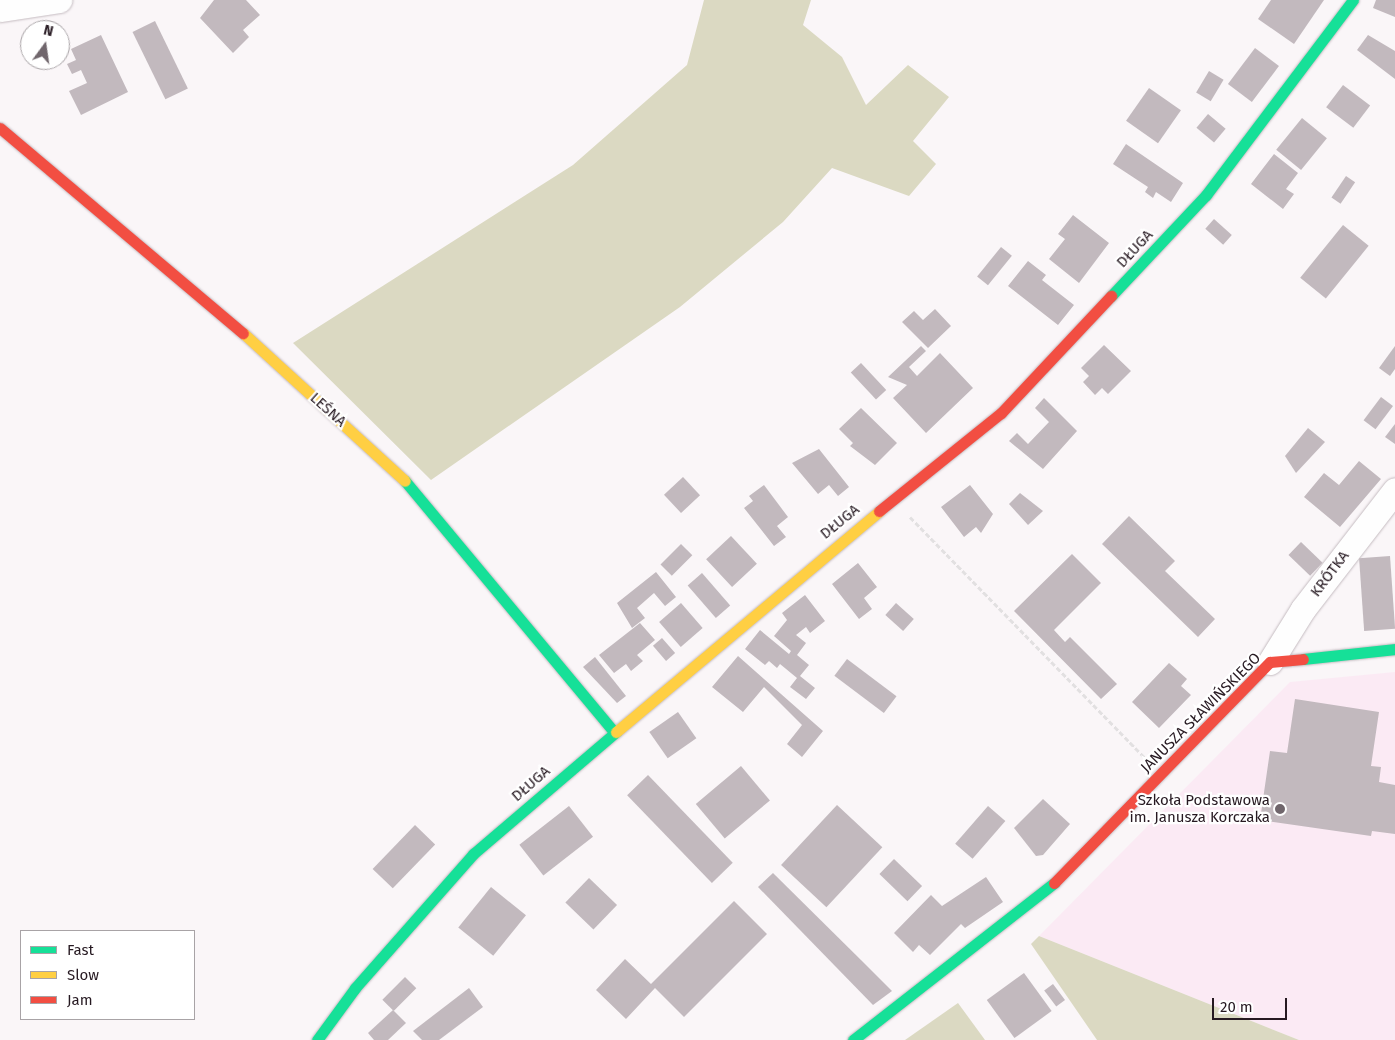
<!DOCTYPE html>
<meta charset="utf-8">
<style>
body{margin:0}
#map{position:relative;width:1395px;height:1040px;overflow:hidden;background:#faf6f8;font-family:"Fira Sans",sans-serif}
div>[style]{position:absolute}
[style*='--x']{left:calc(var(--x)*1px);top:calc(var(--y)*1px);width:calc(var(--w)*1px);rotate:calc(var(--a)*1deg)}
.built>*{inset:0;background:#fbeaf4}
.forest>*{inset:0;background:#dbd9c2}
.building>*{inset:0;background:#c2b9be;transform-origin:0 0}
.path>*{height:3px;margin-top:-1.5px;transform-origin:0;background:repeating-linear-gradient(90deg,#e2e0e1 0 5px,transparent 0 7.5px)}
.roads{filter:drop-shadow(0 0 1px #c5bcc1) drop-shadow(0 0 1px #c5bcc1)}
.street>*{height:25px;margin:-12.5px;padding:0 12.5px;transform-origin:12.5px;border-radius:12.5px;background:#fefefe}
.fast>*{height:11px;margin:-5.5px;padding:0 5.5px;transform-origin:5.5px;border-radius:5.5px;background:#16e098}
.slow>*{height:11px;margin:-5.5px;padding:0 5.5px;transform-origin:5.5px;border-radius:5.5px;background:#ffcf43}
.jam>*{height:11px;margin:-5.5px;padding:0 5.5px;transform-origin:5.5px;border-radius:5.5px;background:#f24e42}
.dots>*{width:14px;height:14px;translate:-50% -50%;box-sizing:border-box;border:2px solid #fff;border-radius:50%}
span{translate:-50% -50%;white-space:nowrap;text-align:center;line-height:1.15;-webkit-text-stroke:4.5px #fff;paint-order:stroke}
.street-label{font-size:15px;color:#261921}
.poi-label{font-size:15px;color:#261921}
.right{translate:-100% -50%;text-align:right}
.legend{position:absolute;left:20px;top:930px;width:175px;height:90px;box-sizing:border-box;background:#fff;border:1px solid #a8a3a6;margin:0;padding:6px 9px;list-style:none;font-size:15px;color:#261921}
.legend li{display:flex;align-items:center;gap:10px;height:25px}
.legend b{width:25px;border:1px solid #a8a3a6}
.north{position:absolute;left:20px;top:20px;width:50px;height:50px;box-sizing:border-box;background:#fff;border:1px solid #a8a3a6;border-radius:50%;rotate:14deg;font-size:14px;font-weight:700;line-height:20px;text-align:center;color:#261921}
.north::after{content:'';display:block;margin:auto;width:18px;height:22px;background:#70666c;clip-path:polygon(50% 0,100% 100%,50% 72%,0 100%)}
.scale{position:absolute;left:1212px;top:998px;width:75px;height:22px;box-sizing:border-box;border:2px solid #261921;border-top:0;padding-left:6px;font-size:15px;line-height:18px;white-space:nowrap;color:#261921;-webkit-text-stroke:4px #fff;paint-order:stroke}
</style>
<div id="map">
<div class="built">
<div style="clip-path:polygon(1395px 672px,1395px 1040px,1299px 1040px,1039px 936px,1290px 682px)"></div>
</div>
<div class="forest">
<div style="clip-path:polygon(704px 0,811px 0,803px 25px,842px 57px,866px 105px,908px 65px,949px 97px,913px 141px,936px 164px,909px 196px,832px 168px,783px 222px,680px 307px,431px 480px,293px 343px,573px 165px,687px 65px)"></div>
<div style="clip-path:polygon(1039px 936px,1299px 1040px,1097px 1040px,1031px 944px)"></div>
<div style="clip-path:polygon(958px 1003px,985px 1040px,905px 1040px)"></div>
</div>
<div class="building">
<div style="clip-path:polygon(214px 0,246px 0,260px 15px,243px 30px,249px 37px,233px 53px,200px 18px)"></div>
<div style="clip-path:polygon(1271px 0,1324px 0,1294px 44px,1258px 19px)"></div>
<div style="clip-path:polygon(1376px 0,1395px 0,1395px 17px,1373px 8px)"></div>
<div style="left:155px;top:21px;width:75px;height:25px;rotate:64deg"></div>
<div style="clip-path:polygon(101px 35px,128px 92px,81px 115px,69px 91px,87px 83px,81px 70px,72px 74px,67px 64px,76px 60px,71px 49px)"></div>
<div style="clip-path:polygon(1368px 35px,1395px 51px,1395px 79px,1357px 50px)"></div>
<div style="left:1255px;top:48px;width:30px;height:45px;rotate:37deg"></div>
<div style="left:1209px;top:71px;width:17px;height:25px;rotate:31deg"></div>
<div style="left:1343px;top:85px;width:34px;height:28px;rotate:37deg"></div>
<div style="left:1149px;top:88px;width:39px;height:40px;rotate:35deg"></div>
<div style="left:1208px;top:114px;width:23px;height:18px;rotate:40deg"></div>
<div style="left:1302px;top:118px;width:32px;height:41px;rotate:39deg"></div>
<div style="clip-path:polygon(1126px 144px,1183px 183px,1171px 202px,1156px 192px,1153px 198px,1145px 192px,1148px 187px,1113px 164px)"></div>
<div style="clip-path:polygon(1274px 154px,1298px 173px,1286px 189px,1294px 194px,1283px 209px,1251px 184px)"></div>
<div style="left:1346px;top:176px;width:11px;height:26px;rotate:34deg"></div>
<div style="clip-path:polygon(1073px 215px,1109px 243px,1079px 283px,1049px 259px,1065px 239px,1058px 234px)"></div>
<div style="left:1214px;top:219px;width:24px;height:13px;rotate:42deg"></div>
<div style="left:1343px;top:225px;width:33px;height:68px;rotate:39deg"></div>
<div style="left:1001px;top:247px;width:14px;height:38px;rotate:39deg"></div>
<div style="clip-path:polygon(1028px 261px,1046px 275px,1042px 280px,1074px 305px,1058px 325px,1008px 286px)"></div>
<div style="clip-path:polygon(935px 309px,951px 326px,928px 348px,902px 322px,914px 311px,923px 320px)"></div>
<div style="clip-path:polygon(1104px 345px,1131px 371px,1108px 394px,1102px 388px,1095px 395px,1083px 382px,1089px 376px,1081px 368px)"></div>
<div style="clip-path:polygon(921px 346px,926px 351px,909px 367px,917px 376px,940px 353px,973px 388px,926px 433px,893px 398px,907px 385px,888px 377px)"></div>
<div style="clip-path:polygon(1395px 346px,1395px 369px,1390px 376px,1379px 368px)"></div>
<div style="left:861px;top:363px;width:37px;height:14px;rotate:47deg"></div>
<div style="left:1381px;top:397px;width:15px;height:29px;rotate:37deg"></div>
<div style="clip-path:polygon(1044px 398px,1077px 431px,1043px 469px,1009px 441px,1017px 433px,1028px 444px,1049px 422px,1035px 408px)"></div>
<div style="clip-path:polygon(861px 408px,897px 443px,875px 465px,850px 446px,853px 443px,839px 429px)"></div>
<div style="clip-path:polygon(1395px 424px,1395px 444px,1385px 437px)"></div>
<div style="clip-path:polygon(1308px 428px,1325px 442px,1296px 473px,1285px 456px)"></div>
<div style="clip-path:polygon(819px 449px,849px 487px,838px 496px,829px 485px,818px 494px,792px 463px)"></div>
<div style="clip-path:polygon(1359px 461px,1381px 479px,1340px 527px,1304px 497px,1324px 473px,1339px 485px)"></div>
<div style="left:683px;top:477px;width:25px;height:26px;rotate:47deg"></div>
<div style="clip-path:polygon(764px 485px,788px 517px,777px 526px,786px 537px,774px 546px,744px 508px,753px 501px,749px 496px)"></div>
<div style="clip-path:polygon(970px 485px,993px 514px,981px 533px,976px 527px,964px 537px,941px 507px)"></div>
<div style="clip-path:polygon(1020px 493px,1043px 511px,1028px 525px,1009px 504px)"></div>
<div style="clip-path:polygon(1129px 516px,1175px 561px,1165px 571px,1215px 619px,1198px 637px,1102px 544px)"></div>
<div style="left:731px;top:536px;width:38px;height:34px;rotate:47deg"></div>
<div style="left:1301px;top:542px;width:30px;height:18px;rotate:44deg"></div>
<div style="left:681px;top:544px;width:16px;height:29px;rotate:45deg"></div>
<div style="clip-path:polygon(1072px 554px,1101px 583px,1054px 630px,1065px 642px,1070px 637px,1117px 684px,1101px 699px,1014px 611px)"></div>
<div style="left:1390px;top:556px;width:73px;height:31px;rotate:86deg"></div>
<div style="clip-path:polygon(858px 563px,877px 587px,864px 598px,872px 609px,859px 619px,832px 584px)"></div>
<div style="clip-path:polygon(656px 572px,676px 597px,665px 606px,654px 593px,637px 608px,645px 618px,632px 628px,617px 603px)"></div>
<div style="left:702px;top:573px;width:43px;height:19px;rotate:49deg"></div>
<div style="clip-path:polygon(805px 595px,825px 621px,810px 633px,806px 627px,796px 635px,806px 643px,797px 655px,809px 665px,800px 676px,815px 688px,806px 699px,790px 687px,797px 678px,780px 664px,777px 668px,769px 661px,765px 665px,745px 649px,760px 630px,789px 654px,791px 651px,774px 636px,787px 620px,782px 613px)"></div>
<div style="left:681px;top:603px;width:33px;height:29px;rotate:49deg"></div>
<div style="left:896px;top:603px;width:24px;height:16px;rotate:42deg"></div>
<div style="clip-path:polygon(640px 623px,655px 640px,637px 655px,643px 661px,631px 671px,626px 664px,614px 673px,599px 655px)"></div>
<div style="left:662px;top:638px;width:20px;height:12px;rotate:49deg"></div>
<div style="clip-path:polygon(738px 656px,823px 731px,802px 757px,787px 744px,802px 725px,764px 687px,743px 712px,712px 687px)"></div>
<div style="clip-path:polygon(595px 657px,626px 696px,617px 703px,583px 667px)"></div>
<div style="left:847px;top:659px;width:62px;height:21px;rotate:37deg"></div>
<div style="clip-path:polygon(1169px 663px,1187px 679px,1181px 686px,1191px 695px,1159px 728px,1132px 702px)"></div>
<div style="clip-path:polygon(1295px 699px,1379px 712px,1371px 766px,1381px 767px,1379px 782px,1395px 785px,1395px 834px,1372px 831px,1371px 836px,1260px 820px,1270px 751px,1287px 753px)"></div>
<div style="left:678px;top:712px;width:32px;height:35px;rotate:55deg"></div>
<div style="left:741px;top:766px;width:45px;height:59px;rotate:50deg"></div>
<div style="left:648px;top:775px;width:122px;height:29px;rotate:46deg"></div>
<div style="clip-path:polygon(1043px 799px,1070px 824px,1043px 855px,1036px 856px,1014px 828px)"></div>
<div style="left:837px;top:805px;width:62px;height:82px;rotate:43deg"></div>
<div style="left:569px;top:806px;width:39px;height:63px;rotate:52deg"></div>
<div style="left:988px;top:806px;width:23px;height:50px;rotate:41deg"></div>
<div style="left:415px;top:825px;width:28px;height:61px;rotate:44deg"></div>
<div style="left:894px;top:859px;width:39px;height:21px;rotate:44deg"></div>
<div style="clip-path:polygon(773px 873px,864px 963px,892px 991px,873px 1005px,758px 887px)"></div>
<div style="clip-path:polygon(986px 877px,1003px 902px,965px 928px,961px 924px,930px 955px,919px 945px,913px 952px,894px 933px,931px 895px,942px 906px)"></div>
<div style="left:589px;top:878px;width:39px;height:34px;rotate:44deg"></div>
<div style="left:491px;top:887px;width:45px;height:52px;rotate:39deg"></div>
<div style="clip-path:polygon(734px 901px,767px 934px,684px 1017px,655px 988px,626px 1019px,596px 990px,625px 959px,651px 984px)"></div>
<div style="left:1024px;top:973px;width:47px;height:46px;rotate:54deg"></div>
<div style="left:405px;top:977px;width:16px;height:32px;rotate:45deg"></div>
<div style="left:1053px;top:984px;width:20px;height:11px;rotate:53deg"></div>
<div style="clip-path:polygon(469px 988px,483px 1007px,439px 1040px,422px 1040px,413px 1031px)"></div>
<div style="clip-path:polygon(393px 1010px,406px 1023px,388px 1040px,374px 1040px,368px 1033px)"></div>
</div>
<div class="path">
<div style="--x:910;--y:517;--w:337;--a:45.7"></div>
</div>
<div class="roads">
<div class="street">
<div style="--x:0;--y:9;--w:60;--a:-8.7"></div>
<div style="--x:1270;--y:662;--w:62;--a:-58.1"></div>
<div style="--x:1303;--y:609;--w:150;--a:-52.3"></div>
</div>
<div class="fast">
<div style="--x:1111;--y:296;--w:139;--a:-46.8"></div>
<div style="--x:1206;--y:195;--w:244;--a:-53"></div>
<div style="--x:405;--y:481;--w:327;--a:50.2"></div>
<div style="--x:1303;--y:659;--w:93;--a:-6.2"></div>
<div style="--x:317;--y:1040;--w:64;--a:-53.8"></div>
<div style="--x:355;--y:988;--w:179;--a:-48.6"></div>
<div style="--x:473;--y:854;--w:188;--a:-40.5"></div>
<div style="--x:853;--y:1040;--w:255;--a:-38"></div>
</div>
<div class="slow">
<div style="--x:243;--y:333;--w:219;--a:42.4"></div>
<div style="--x:616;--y:732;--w:344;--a:-40"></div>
</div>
<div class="jam">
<div style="--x:0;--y:128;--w:318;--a:40.2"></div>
<div style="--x:879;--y:511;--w:156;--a:-38.8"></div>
<div style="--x:1001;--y:413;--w:161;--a:-46.8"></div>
<div style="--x:1054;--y:883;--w:309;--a:-45.7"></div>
<div style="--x:1270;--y:662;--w:33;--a:-5"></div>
</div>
</div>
<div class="dots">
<div style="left:1280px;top:809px;background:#70666c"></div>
</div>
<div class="street-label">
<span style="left:1135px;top:249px;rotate:-47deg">DŁUGA</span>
<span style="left:328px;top:410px;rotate:42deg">LEŚNA</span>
<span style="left:840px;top:522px;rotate:-39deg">DŁUGA</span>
<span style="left:1330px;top:574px;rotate:-53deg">KRÓTKA</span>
<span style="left:1201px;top:713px;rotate:-45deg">JANUSZA SŁAWIŃSKIEGO</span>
<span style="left:531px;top:784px;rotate:-41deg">DŁUGA</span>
</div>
<div class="poi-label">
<span class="right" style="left:1270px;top:809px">Szkoła Podstawowa<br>im. Janusza Korczaka</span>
</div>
<ul class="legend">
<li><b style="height:6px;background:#16e098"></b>Fast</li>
<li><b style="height:6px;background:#ffcf43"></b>Slow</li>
<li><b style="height:6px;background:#f24e42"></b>Jam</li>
</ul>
<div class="north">N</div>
<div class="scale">20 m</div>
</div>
